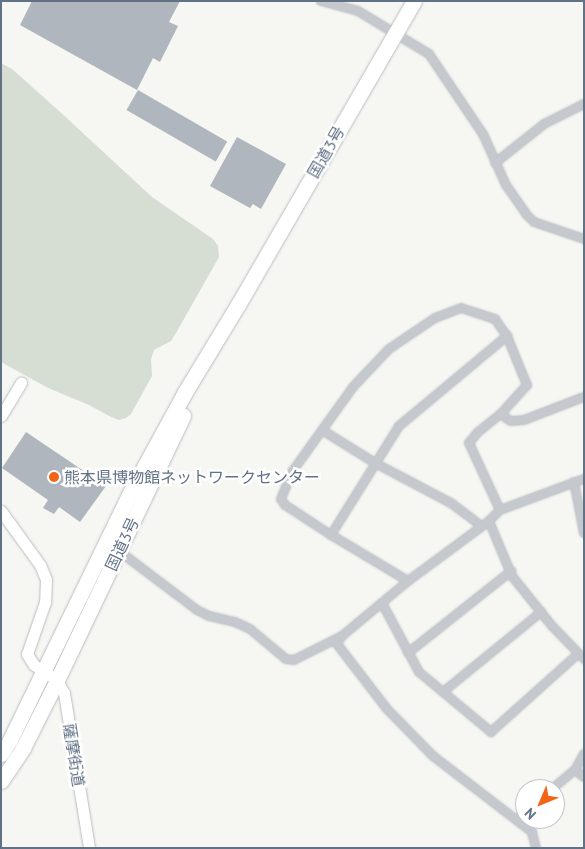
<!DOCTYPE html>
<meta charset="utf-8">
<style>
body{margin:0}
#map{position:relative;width:585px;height:849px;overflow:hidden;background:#f6f6f2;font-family:"PT Sans","Noto Sans JP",sans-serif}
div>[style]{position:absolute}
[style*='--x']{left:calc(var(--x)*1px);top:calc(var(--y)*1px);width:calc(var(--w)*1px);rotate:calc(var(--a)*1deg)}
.green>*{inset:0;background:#d6ded3}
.building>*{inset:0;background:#afb6bd;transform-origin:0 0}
.roads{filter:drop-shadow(0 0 1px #b9bdc3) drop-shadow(0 0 1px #b9bdc3)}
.street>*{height:8px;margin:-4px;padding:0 4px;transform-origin:4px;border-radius:4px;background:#c5c8cc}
.secondary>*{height:11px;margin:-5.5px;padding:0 5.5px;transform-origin:5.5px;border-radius:5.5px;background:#fff}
.highway>*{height:15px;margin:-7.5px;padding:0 7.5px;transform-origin:7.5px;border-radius:7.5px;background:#fff}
.dots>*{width:14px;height:14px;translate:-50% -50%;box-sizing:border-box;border:2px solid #fff;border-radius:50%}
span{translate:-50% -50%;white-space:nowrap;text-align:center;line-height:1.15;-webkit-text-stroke:5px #fff;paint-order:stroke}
.street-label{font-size:16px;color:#627286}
.poi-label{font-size:16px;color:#627286}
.left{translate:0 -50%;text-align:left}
.frame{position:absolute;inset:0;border:2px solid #627286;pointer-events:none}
.north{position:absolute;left:515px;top:779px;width:50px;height:50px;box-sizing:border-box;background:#fff;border:1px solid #c0c7cf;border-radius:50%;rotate:225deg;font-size:14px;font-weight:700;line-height:20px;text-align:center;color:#627286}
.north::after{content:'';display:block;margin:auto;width:18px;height:22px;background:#f16517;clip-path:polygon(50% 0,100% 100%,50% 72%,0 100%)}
</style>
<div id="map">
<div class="green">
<div style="clip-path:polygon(1px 63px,12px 69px,58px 110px,152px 197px,213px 239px,218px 246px,219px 257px,176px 333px,171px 341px,154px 350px,151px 359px,152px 376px,131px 414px,126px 418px,119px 420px,111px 417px,89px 405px,48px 388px,1px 362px)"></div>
</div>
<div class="building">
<div style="clip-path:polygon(32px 1px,180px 1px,169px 22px,178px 26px,160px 62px,153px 58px,137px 90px,20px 25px)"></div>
<div style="left:138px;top:90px;width:103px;height:23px;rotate:30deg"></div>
<div style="clip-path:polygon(237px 137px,286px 164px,261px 209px,253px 204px,250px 208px,210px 186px)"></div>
<div style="clip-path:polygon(26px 432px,106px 486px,80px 522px,59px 507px,54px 514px,43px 508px,48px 500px,2px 468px)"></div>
</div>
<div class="roads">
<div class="street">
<div style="--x:321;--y:1;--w:38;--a:15"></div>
<div style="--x:358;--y:11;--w:83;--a:31.2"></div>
<div style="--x:429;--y:54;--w:97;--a:56"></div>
<div style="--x:483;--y:134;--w:56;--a:65.7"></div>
<div style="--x:506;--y:185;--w:35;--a:55"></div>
<div style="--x:526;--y:214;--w:11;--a:45"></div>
<div style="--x:534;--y:222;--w:53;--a:18.8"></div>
<div style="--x:495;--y:163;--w:63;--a:-38.5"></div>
<div style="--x:544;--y:124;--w:45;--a:-26.6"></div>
<div style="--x:322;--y:430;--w:62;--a:31.9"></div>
<div style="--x:375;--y:463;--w:86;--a:27.8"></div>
<div style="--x:451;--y:503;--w:38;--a:37"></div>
<div style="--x:574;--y:482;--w:52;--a:78.9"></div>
<div style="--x:500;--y:510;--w:74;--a:-114.8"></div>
<div style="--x:469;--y:443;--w:13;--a:-51"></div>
<div style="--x:477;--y:433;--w:32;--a:-39"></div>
<div style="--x:489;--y:521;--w:60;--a:67.3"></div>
<div style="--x:512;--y:576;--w:65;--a:51.2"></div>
<div style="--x:553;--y:627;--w:45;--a:45.9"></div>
<div style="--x:331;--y:535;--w:128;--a:-58"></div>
<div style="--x:399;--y:426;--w:141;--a:-39.8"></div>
<div style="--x:119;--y:551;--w:98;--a:37.1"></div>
<div style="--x:197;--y:610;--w:13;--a:27"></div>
<div style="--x:209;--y:616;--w:27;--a:13"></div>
<div style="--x:235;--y:622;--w:17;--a:25"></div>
<div style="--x:250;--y:629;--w:47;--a:39.8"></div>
<div style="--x:286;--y:659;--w:8;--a:7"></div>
<div style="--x:294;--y:660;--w:54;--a:-26.6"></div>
<div style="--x:342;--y:636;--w:86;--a:-39.8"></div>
<div style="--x:408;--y:581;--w:101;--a:-36.5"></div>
<div style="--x:489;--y:521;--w:16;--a:-45"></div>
<div style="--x:500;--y:510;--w:90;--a:-20.3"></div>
<div style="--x:408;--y:581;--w:90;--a:-149.1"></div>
<div style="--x:331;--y:535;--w:55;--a:-146.9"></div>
<div style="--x:285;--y:505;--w:7;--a:-124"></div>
<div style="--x:281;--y:499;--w:29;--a:-68"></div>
<div style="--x:292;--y:472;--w:105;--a:-54.3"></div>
<div style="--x:353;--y:387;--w:52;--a:-46.5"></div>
<div style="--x:389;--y:349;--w:55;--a:-34"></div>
<div style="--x:435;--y:318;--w:28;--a:-21"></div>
<div style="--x:461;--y:308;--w:36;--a:18"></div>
<div style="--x:495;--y:319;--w:21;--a:55"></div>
<div style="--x:507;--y:336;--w:40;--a:68"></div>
<div style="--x:522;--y:373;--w:13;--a:67"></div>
<div style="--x:527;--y:385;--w:38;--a:132"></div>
<div style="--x:502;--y:413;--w:6;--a:51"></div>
<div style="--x:506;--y:418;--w:6;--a:31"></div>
<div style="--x:511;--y:421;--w:13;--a:-4"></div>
<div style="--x:524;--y:420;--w:64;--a:-21"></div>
<div style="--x:382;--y:603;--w:78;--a:61.8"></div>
<div style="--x:419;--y:672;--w:94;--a:39.8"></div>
<div style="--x:491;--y:732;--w:117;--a:-41.9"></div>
<div style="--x:342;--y:636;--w:9;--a:122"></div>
<div style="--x:337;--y:644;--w:82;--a:52.4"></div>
<div style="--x:387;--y:709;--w:66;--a:45.6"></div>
<div style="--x:433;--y:756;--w:125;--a:37.5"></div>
<div style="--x:532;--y:832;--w:16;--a:76"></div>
<div style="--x:408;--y:653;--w:132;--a:-38.5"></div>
<div style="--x:443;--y:692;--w:127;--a:-39.2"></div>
<div style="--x:575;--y:770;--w:11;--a:38"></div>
<div style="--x:552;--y:789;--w:30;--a:-40"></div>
<div style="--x:575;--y:770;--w:18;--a:-61"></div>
<div style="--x:517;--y:819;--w:11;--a:-41"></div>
</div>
<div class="secondary">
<div style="--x:1;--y:416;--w:39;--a:-59"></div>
<div style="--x:1;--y:511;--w:67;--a:54.2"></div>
<div style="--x:40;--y:565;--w:15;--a:67"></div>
<div style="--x:46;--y:579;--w:23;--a:92"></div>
<div style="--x:45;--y:602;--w:55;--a:109.1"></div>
<div style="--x:27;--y:654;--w:13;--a:58"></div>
<div style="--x:34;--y:665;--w:27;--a:33"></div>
<div style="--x:57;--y:680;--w:15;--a:62"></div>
<div style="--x:64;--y:693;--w:157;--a:80.8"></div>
</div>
<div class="highway">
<div style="--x:1;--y:754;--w:17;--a:-57"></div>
<div style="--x:10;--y:740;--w:277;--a:-64.1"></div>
<div style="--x:131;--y:491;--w:113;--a:-61.4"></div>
<div style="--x:185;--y:392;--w:104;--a:-58.8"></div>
<div style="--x:239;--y:303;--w:349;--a:-59.9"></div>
<div style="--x:1;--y:781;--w:40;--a:-56"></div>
<div style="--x:23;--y:748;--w:76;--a:-63.4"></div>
<div style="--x:57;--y:680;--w:293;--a:-64.5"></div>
</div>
</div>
<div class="dots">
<div style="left:54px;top:477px;background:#f16517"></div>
</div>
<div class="street-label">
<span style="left:326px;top:152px;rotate:-60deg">国道3号</span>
<span style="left:122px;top:544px;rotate:-65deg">国道3号</span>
<span style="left:74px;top:755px;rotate:81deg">薩摩街道</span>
</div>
<div class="poi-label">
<span class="left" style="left:64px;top:477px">熊本県博物館ネットワークセンター</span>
</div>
<div class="frame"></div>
<div class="north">N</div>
</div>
